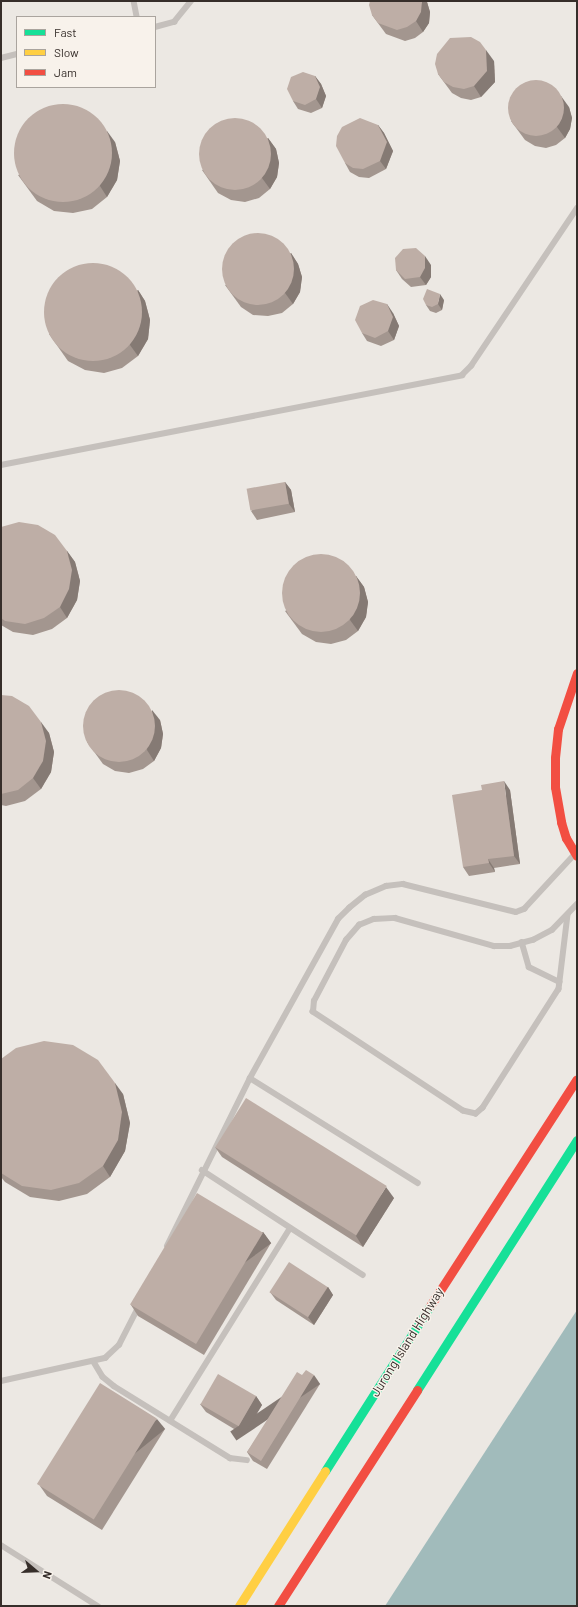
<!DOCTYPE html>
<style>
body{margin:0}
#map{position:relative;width:578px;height:1607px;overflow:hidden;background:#ece8e3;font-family:Barlow,sans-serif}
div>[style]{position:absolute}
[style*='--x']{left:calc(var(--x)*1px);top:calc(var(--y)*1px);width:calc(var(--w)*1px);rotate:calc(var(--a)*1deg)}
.water>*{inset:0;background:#a1bbbb}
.lane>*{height:5.5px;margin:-2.75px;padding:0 2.75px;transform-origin:2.75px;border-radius:2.75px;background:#c5c0bc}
.fast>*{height:9px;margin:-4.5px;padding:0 4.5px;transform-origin:4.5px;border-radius:4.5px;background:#16e098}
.slow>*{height:9px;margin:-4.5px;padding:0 4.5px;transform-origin:4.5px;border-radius:4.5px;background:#ffcf43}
.jam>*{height:9px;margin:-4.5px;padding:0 4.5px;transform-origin:4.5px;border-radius:4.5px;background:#f24e42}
.wall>*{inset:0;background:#a3968f}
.shaded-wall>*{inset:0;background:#857a74;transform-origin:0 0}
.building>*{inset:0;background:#beaea6;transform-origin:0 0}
.round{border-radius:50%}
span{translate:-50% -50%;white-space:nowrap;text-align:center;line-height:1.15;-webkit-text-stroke:3px #f8f2eb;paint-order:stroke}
.street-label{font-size:13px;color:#362e2a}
.frame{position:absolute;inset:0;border:2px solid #362e2a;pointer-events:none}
.legend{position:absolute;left:16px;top:16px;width:140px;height:72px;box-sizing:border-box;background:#f8f2eb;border:1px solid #aaa49e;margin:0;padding:5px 7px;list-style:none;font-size:12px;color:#362e2a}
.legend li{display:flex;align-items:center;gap:8px;height:20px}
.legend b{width:20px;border:1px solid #aaa49e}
.north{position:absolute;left:16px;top:1551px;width:40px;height:40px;-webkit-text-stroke:3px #f8f2eb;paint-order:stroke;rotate:109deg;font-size:11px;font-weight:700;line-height:16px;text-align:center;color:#362e2a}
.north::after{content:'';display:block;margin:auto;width:14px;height:18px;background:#362e2a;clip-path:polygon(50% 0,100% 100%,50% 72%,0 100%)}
</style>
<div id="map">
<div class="water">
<div style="clip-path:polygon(577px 1310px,577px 1606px,385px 1606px)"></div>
</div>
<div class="lane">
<div style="--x:134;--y:1;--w:16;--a:79"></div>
<div style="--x:155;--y:27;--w:20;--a:-15"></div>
<div style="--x:174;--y:22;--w:27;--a:-51"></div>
<div style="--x:1;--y:58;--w:16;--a:-14"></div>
<div style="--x:1;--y:465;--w:470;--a:-11"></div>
<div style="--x:462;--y:375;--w:13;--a:-45"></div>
<div style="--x:471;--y:366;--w:190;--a:-56.1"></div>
<div style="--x:568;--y:915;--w:75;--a:96.9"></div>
<div style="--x:559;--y:989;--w:141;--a:122.6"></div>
<div style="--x:483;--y:1108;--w:9;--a:139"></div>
<div style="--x:476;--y:1114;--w:13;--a:-167"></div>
<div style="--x:463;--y:1111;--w:180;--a:-146.6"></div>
<div style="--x:313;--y:1012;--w:11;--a:-85"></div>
<div style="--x:314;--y:1001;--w:69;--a:-62.3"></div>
<div style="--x:346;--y:940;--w:20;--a:-49"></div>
<div style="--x:359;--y:925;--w:16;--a:-22"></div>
<div style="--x:374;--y:919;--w:21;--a:-3"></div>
<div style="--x:395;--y:918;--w:103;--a:15.8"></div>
<div style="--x:494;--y:946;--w:16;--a:0"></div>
<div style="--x:510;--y:946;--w:24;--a:-15"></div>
<div style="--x:533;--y:940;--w:21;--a:-28"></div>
<div style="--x:552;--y:930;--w:36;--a:-46"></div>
<div style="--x:522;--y:942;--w:26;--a:74"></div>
<div style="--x:529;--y:967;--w:34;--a:26"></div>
<div style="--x:250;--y:1078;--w:198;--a:32"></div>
<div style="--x:202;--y:1170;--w:192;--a:33.1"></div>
<div style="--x:167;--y:1246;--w:187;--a:-63.7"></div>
<div style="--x:250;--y:1078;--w:182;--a:-61"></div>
<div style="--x:338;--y:919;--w:16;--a:-45"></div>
<div style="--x:349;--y:908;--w:21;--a:-39"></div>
<div style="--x:365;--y:895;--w:23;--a:-23"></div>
<div style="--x:386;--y:886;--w:17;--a:-7"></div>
<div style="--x:403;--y:884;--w:116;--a:13.9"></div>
<div style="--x:516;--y:912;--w:9;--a:-21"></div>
<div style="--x:524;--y:909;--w:75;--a:-47.2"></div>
<div style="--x:94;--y:1362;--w:17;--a:59"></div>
<div style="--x:103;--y:1377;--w:14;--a:39"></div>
<div style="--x:114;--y:1386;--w:137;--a:31.8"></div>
<div style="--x:230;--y:1458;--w:17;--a:7"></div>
<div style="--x:1;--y:1381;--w:107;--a:-12.5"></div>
<div style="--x:105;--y:1358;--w:19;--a:-43"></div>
<div style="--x:119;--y:1345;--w:44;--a:-62.9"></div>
<div style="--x:170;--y:1421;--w:227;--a:-58.1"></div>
<div style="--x:1;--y:1545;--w:115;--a:32.2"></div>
</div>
<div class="fast">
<div style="--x:417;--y:1390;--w:297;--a:-57.4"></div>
<div style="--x:325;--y:1471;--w:196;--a:-57.5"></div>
</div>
<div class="slow">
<div style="--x:239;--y:1606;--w:160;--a:-57.5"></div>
</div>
<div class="jam">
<div style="--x:577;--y:673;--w:59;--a:108.7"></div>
<div style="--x:558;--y:729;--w:29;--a:96"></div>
<div style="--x:555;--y:758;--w:29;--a:90"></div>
<div style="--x:555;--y:787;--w:36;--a:80"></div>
<div style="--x:561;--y:822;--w:17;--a:73"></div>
<div style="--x:566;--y:838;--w:21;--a:59"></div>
<div style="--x:430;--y:1306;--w:270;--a:-57.1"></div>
<div style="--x:278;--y:1606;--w:257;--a:-57.2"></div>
</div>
<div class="wall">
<div style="clip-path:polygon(427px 2px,430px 12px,429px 23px,423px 32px,415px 38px,405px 41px,386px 34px,372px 15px)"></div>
<div style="clip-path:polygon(494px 61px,495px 82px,481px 97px,471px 100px,461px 98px,452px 93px,438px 74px)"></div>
<div style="clip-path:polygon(315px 76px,321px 84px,326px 96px,322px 108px,311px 113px,298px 109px,293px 101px)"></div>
<div style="clip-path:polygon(569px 107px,572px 118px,570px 129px,565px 138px,556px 145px,546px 148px,535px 146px,525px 140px,511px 121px)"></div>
<div style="clip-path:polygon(378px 125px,384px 133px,393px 151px,386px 169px,369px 178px,359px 177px,350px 172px,345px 163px)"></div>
<div style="clip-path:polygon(268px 138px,276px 149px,279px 163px,277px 177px,270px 189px,259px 198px,245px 202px,231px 200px,218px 193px,202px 170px)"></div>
<div style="clip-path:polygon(115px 142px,120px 161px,117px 180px,107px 197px,92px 209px,73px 213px,54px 211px,37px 201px,18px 175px)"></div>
<div style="clip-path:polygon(291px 253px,298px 264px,302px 277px,300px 292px,293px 304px,282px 313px,268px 316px,253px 315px,241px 307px,225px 285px)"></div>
<div style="clip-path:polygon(431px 265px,431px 277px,426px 285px,411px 287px,402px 279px,396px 270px)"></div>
<div style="clip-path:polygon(138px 290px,145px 301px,150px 320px,148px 339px,138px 356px,122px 368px,104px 373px,85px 370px,68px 361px,49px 334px)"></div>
<div style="clip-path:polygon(444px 300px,442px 310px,436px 313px,430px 311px,426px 305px)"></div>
<div style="clip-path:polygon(393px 313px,399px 326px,394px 340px,381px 346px,367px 341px,362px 333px)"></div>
<div style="clip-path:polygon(285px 482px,291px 490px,295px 512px,257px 520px,251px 511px)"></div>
<div style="clip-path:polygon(1px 527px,67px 551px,75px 562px,80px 581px,77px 600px,67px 618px,52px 629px,33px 635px,13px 632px,1px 625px)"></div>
<div style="clip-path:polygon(356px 576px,364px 587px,368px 602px,366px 617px,358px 631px,346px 640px,331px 644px,316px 642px,302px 634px,285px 611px)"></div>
<div style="clip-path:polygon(1px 695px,49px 733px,54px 752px,51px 772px,41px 789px,25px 801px,6px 806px,1px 805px)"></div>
<div style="clip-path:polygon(160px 720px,163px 734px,161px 748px,154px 761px,143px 769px,129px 773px,115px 771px,103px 764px,87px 742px)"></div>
<div style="clip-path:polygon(510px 790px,520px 864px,494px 868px,495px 872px,469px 876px,463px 867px)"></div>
<div style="clip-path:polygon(1px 1059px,123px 1094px,130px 1123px,125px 1151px,110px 1177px,87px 1194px,59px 1201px,30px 1197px,5px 1182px,1px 1177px)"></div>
<div style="clip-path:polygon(215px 1147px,394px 1198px,363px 1247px,222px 1157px)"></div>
<div style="clip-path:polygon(263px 1232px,271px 1243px,204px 1355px,138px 1316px,131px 1305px)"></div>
<div style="clip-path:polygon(328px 1287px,333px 1295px,314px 1325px,276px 1300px,270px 1292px)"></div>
<div style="clip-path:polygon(302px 1375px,320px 1384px,267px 1469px,253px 1461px,247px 1452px)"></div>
<div style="clip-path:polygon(256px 1396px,262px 1405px,244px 1435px,206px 1412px,200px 1404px)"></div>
<div style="clip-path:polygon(165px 1429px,102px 1530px,47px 1496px,40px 1486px)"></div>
</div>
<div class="shaded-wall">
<div style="clip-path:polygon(422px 1px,427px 1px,427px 2px,430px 12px,429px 23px,423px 32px,416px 21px)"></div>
<div style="clip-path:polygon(486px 50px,494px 61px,495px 82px,481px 97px,474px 86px)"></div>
<div style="clip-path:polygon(315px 76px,321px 84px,326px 96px,322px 108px,316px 99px)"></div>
<div style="clip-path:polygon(561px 96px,569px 107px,572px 118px,570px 129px,565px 138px,557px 127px)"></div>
<div style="clip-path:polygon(378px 125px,384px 133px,393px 151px,386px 169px,380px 161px)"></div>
<div style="clip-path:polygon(107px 131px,115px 142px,120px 161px,117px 180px,107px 197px,100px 186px)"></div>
<div style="clip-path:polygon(268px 138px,276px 149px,279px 163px,277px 177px,270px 189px,262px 178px)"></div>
<div style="clip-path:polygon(291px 253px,298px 264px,302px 277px,300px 292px,293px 304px,285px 293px)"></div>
<div style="clip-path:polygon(425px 256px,431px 265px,431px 277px,426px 285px,420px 277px)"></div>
<div style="clip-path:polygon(138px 290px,145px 301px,150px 320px,148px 339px,138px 356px,130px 345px)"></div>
<div style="clip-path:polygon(440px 294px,444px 300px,442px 310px,438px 304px)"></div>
<div style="clip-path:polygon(387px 304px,393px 313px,399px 326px,394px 340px,388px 331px)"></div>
<div style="clip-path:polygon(285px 482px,291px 490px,295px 512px,289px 504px)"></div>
<div style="clip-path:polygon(67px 551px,75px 562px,80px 581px,77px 600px,67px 618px,60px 607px)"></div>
<div style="clip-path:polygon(356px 576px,364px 587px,368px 602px,366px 617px,358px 631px,350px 620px)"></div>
<div style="clip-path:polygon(152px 710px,160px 720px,163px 734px,161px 748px,154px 761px,147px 750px)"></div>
<div style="clip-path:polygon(41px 722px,49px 733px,54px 752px,51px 772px,41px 789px,33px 778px)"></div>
<div style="clip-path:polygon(504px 781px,510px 790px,520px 864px,514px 856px)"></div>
<div style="clip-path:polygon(488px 859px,494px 868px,495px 872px,489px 863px)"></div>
<div style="clip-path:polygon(115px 1083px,123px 1094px,130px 1123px,125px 1151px,110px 1177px,103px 1166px)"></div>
<div style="clip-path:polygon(386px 1187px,394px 1198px,363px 1247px,356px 1236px)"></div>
<div style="left:263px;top:1232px;width:14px;height:131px;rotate:54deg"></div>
<div style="clip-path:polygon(328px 1287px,333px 1295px,314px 1325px,308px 1317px)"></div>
<div style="left:314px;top:1375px;width:11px;height:101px;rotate:56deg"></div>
<div style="clip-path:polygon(256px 1396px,262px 1405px,244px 1435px,238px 1427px)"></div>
<div style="left:157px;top:1419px;width:13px;height:118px;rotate:51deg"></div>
</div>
<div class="building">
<div style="clip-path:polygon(370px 1px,422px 1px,421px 12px,416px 21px,407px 27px,397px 30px,378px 23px,372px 15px,369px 5px)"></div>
<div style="clip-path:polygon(471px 37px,480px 42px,486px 50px,487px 71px,474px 86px,464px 89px,453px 87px,444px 82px,438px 74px,435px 64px,437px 54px,450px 38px)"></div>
<div style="clip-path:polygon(303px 72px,315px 76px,320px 87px,316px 99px,305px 105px,293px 101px,287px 89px,291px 77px)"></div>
<div class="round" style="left:508px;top:80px;width:56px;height:56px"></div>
<div class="round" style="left:14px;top:104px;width:98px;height:98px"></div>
<div class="round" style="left:199px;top:118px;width:72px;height:72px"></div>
<div style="clip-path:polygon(360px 118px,378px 125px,387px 142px,380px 161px,363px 169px,353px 168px,345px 163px,336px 146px,337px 136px,342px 127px)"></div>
<div class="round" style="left:222px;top:233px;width:72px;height:72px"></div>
<div style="clip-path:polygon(416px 248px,425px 256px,425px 268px,420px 277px,405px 279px,396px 270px,395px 258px,403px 249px)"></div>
<div class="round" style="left:44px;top:263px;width:98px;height:98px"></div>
<div style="clip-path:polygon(427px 289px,440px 294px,438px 304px,432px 307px,426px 305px,423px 299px)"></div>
<div style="clip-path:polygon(373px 300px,387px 304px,393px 317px,388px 331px,375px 338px,362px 333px,355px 320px,360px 306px)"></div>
<div style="left:285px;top:482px;width:22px;height:39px;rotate:80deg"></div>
<div style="clip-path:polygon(19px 522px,38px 525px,55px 535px,67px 551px,72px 570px,69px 589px,60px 607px,44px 618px,25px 624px,5px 621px,1px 618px,1px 527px)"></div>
<div class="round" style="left:282px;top:554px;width:78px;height:78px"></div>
<div class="round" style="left:83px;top:690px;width:72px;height:72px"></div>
<div style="clip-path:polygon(1px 695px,12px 696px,29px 706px,41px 722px,46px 741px,43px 761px,33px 778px,18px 790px,1px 794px)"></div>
<div style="clip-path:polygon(504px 781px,514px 856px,488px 859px,489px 863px,463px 867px,452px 795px,482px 790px,481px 785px)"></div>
<div style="clip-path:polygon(44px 1041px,73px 1045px,98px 1060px,115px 1083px,122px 1112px,118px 1140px,103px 1166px,79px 1183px,51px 1190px,22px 1186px,1px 1173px,1px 1059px,16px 1048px)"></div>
<div style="left:246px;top:1098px;width:166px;height:58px;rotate:32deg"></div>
<div style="left:197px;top:1193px;width:77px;height:130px;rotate:31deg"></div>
<div style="left:289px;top:1262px;width:46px;height:36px;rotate:33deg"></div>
<div style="clip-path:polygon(306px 1370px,314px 1375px,261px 1461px,247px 1452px,297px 1372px,302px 1375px)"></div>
<div style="left:218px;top:1374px;width:44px;height:35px;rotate:30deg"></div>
<div style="left:100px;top:1383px;width:67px;height:119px;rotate:32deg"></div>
</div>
<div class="street-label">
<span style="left:407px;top:1342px;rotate:-58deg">Jurong Island Highway</span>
</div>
<div class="frame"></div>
<ul class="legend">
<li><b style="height:5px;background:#16e098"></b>Fast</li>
<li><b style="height:5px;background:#ffcf43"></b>Slow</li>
<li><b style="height:5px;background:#f24e42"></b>Jam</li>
</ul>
<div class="north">N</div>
</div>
